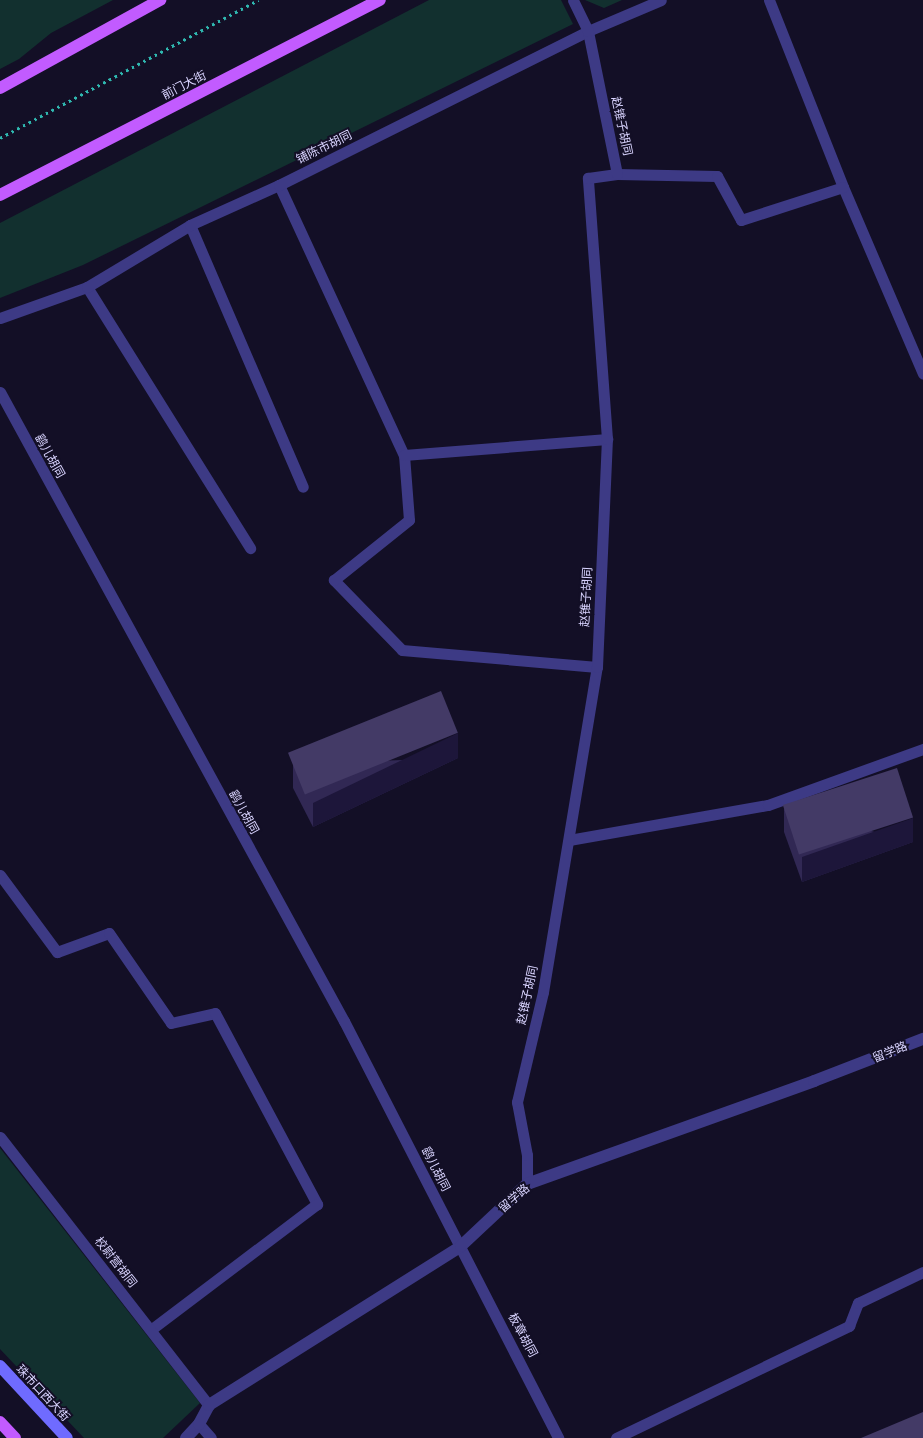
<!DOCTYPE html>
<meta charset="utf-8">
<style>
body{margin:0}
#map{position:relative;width:923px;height:1438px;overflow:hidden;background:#130f26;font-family:"IBM Plex Sans","Noto Sans SC",sans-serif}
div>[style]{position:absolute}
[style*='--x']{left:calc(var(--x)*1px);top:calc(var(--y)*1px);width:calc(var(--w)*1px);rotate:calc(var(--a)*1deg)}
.green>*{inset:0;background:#12302f}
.path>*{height:3px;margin-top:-1.5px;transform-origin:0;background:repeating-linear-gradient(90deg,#2fb8b0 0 2.5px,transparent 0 6.5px)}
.lane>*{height:11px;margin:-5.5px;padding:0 5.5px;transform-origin:5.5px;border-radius:5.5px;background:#3d3a85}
.street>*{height:12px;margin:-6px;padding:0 6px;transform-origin:6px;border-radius:6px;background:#3d3a85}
.secondary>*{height:12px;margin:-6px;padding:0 6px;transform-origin:6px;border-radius:6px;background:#6f6bff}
.primary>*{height:12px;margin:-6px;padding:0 6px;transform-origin:6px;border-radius:6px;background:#c25bff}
.wall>*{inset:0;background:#312854}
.shaded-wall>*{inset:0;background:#1d163a}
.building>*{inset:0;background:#433a66;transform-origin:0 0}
span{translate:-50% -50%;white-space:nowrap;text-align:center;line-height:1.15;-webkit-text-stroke:4px #130f26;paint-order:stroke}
.street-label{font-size:12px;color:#d9d4ff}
</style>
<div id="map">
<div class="green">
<div style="clip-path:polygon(0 0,113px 0,51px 33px,19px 59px,0 69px)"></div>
<div style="clip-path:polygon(429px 0,561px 0,573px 24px,83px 265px,0 298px,0 223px)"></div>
<div style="clip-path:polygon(585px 0,622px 0,604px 8px)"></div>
<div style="clip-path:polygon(0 1148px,200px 1403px,163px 1438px,84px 1438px,0 1349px)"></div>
</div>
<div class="path">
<div style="--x:0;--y:138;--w:293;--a:-28.1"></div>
</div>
<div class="lane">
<div style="--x:769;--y:0;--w:201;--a:68.4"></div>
<div style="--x:843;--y:187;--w:203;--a:66.8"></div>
<div style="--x:617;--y:174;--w:100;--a:1.1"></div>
<div style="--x:717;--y:176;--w:50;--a:61.4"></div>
<div style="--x:741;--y:220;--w:107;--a:-17.9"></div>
<div style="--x:279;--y:185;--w:298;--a:65.2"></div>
<div style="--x:190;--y:225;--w:285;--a:66.7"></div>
<div style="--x:87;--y:287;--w:308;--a:58"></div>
<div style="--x:0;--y:318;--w:92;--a:-19.6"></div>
<div style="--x:87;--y:287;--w:120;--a:-31"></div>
<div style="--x:190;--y:225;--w:98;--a:-24.2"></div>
<div style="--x:279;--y:185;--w:345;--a:-26.5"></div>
<div style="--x:588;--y:31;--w:79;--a:-23"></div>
<div style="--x:0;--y:392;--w:717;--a:61.33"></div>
<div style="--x:344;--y:1021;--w:469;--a:62.8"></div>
<div style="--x:597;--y:667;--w:196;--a:-175"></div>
<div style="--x:402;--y:650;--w:98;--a:-134.2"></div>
<div style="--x:334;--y:580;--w:96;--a:-38.7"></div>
<div style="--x:409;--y:520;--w:65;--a:-94.4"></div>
<div style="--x:404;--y:455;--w:204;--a:-4.5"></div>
<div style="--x:569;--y:840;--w:202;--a:-10"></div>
<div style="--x:768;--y:805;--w:165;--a:-19.9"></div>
<div style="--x:0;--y:875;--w:96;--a:53.5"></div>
<div style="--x:57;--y:952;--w:55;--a:-20.1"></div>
<div style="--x:109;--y:933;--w:109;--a:55.4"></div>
<div style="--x:171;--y:1023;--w:45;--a:-12.8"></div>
<div style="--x:215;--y:1013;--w:217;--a:61.9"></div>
<div style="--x:317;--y:1204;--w:207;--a:142.9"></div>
<div style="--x:0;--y:1137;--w:340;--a:52.1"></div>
<div style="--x:527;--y:1184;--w:29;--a:-90"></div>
<div style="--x:527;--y:1155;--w:54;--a:-100.7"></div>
<div style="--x:517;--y:1102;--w:113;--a:-76.7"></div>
<div style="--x:543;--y:992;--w:329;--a:-80.6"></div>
<div style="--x:597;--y:667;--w:228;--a:-87.5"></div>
<div style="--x:607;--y:439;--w:262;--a:-94.2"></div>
<div style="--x:588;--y:178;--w:29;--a:-8"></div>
<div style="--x:617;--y:174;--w:146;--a:-101.5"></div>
<div style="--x:588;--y:31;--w:34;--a:-116"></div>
<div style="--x:199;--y:1424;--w:18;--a:49"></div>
<div style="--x:616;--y:1438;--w:259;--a:-25.7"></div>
<div style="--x:849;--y:1326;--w:25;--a:-69"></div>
<div style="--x:858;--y:1303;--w:72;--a:-25.5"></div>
</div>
<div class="street">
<div style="--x:186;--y:1438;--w:19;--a:-47"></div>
<div style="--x:199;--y:1424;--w:21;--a:-62"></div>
<div style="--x:209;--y:1405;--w:298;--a:-32.2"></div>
<div style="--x:461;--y:1246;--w:91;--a:-43.2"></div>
<div style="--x:527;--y:1184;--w:305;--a:-19.7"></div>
<div style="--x:814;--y:1081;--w:117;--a:-21.1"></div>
</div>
<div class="secondary">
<div style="--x:0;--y:1366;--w:98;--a:47.1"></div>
</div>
<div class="primary">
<div style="--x:0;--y:88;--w:183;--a:-28.8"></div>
<div style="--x:0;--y:195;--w:427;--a:-27.2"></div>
<div style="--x:0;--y:1422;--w:22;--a:47"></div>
</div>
<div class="wall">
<div style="clip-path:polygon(458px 758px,313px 827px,293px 788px,293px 764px)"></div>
<div style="clip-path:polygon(784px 808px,913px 842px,802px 882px,784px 832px)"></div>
</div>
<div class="shaded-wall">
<div style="clip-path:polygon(458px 733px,458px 758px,313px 827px,313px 803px)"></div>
<div style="clip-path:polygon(913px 818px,913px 842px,802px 882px,802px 857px)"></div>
</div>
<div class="building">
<div style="left:441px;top:691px;width:45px;height:165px;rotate:68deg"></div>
<div style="left:897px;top:768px;width:52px;height:120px;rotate:72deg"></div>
<div style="clip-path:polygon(923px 1412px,923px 1438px,861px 1438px)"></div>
</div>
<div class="street-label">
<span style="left:184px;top:85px;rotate:-27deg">前门大街</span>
<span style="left:622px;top:126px;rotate:78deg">赵锥子胡同</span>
<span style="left:324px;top:147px;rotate:-26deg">铺陈市胡同</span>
<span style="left:50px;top:456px;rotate:61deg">鹞儿胡同</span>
<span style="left:586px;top:597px;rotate:-87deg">赵锥子胡同</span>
<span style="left:244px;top:812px;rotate:61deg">鹞儿胡同</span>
<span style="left:527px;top:995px;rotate:-78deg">赵锥子胡同</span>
<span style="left:890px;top:1052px;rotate:-22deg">留学路</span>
<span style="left:436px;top:1169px;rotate:63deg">鹞儿胡同</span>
<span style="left:514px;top:1198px;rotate:-41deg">留学路</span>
<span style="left:116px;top:1262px;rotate:52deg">校尉营胡同</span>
<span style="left:523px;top:1335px;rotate:62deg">板章胡同</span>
<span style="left:43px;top:1393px;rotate:47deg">珠市口西大街</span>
</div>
</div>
